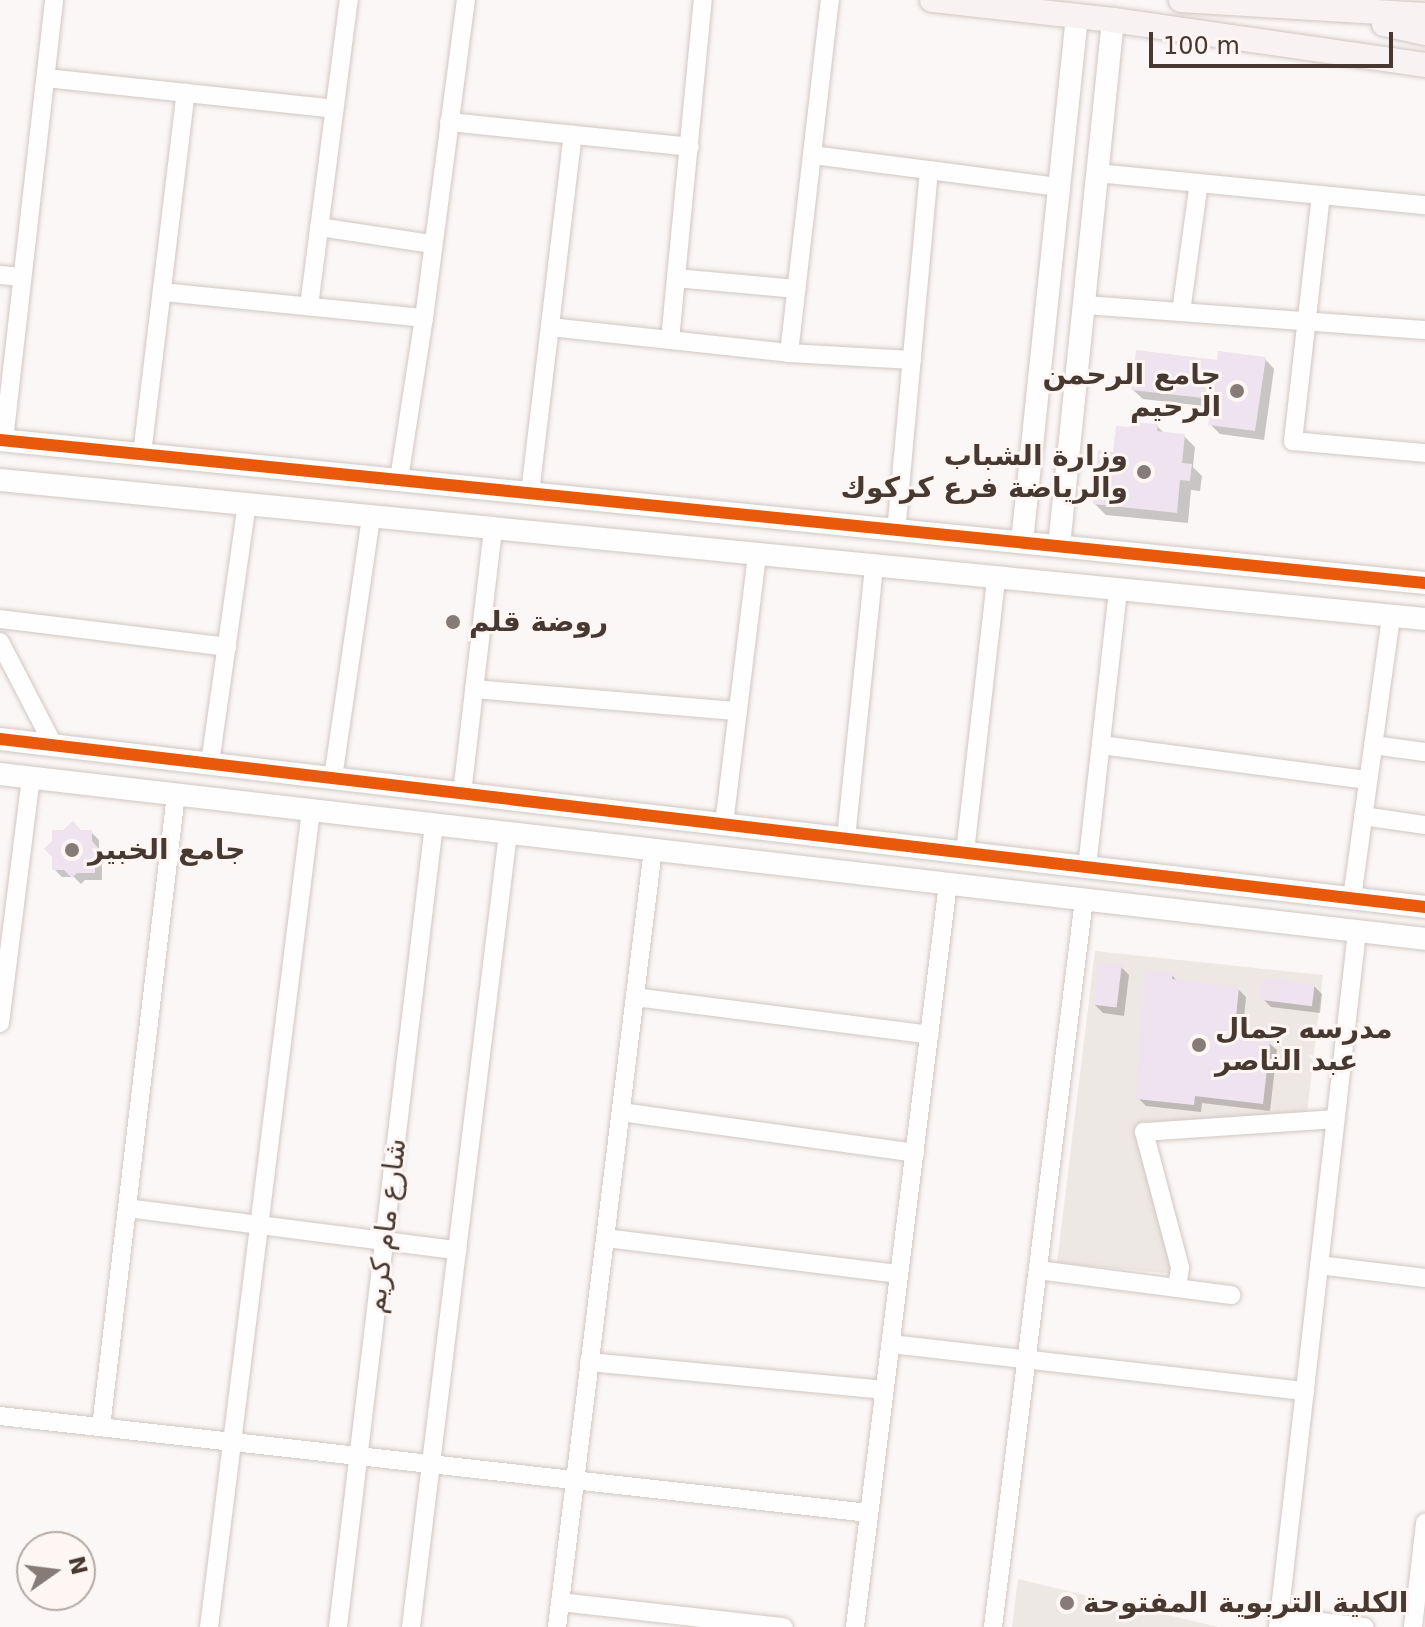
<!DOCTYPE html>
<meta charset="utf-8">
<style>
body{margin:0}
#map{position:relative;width:1425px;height:1627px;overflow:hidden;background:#fbf7f6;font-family:"DejaVu Sans","Noto Naskh Arabic",sans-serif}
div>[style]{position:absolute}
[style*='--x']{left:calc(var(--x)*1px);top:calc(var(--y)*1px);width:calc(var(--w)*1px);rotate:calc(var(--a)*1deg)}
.built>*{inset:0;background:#eee8e4}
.shadow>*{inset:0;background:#0003}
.building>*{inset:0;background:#eee3ef;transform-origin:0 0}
.roads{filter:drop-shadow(0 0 2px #d0c7c3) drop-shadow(0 0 2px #d0c7c3)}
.minor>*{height:18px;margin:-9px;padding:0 9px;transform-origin:9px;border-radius:9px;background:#fefefe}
.tertiary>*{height:22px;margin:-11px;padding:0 11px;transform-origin:11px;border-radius:11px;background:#fefefe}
.secondary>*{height:24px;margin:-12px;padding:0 12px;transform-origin:12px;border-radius:12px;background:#f8f2f2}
.cycleway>*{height:12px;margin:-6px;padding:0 6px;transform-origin:6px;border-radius:6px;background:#e8590c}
.dots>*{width:22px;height:22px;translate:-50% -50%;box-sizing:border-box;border:4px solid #fef6f3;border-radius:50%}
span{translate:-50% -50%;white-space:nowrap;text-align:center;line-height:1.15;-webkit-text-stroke:6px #fef6f3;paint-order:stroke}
.poi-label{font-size:28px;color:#473831;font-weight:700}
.right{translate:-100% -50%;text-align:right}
.left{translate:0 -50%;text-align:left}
.street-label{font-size:28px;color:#473831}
.north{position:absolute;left:16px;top:1531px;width:80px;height:80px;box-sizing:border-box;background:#fef6f3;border:2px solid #b5aaa5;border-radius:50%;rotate:76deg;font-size:22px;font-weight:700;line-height:32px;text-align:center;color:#473831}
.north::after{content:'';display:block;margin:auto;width:28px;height:36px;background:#867b76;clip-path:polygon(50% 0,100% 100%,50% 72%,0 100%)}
.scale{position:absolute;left:1149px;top:32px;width:244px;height:36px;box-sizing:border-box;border:4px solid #473831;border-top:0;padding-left:10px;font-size:24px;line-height:28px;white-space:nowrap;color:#473831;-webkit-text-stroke:6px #fef6f3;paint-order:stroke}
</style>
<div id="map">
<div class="built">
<div style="clip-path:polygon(1095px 951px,1323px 975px,1307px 1114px,1136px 1125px,1175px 1274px,1057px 1263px)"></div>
<div style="clip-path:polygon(1018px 1579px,1218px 1627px,1012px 1627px)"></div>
</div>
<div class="shadow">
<div style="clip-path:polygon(1265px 359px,1274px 369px,1264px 440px,1220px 434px,1210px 424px,1212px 407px,1143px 399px,1133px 390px,1219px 362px)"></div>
<div style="clip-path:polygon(1157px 426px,1165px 434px,1184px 436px,1195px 447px,1193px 467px,1202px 476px,1200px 491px,1191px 490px,1188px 523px,1106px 515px,1095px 504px,1115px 454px)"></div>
<div style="clip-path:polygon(81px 832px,91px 832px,99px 840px,99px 851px,107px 860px,102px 864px,102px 880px,85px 880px,81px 884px,74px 877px,62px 877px,54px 869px)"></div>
<div style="clip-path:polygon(1121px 967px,1129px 975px,1124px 1016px,1103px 1013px,1095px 1005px)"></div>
<div style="clip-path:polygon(1172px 975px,1178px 982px,1238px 989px,1246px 997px,1242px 1040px,1269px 1043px,1277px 1050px,1270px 1111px,1202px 1103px,1201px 1112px,1146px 1106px,1138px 1098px)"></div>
<div style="clip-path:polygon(1314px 986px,1322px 994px,1320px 1013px,1271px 1007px,1263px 999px)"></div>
</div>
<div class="building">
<div style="clip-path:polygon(1136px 350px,1217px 360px,1218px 351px,1266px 357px,1255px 431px,1208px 425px,1212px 399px,1131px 390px)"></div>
<div style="clip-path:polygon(1129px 422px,1158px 424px,1157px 431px,1185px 434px,1182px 463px,1192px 464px,1190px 481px,1180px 480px,1177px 513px,1093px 504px,1098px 450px,1113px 452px,1116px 426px,1129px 427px)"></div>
<div style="clip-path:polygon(73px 821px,81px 830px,92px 830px,92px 841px,100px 850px,95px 855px,95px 873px,77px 873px,72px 878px,64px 870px,52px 870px,52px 857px,44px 849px,52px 841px,52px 830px,63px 830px)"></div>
<div style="left:1099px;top:962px;width:23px;height:43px;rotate:7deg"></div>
<div style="clip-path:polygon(1145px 970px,1173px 973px,1172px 979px,1239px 987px,1234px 1037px,1270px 1041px,1263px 1104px,1195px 1096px,1194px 1105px,1136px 1099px)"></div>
<div style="left:1263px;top:978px;width:52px;height:22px;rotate:7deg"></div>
</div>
<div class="roads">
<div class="minor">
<div style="--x:46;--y:78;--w:290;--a:6.1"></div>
<div style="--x:449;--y:122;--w:242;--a:5.9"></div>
<div style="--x:813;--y:155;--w:117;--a:7.4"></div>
<div style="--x:929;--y:170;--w:362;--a:95.2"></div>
<div style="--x:929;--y:170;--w:131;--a:7.5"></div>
<div style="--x:1097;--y:173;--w:330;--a:5.6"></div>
<div style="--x:1321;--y:195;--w:248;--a:96.5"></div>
<div style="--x:1293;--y:441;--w:133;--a:5.2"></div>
<div style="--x:319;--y:227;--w:114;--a:8.6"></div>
<div style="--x:0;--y:275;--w:22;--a:5"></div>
<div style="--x:676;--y:278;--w:121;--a:5.2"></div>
<div style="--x:163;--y:292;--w:262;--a:5.7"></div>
<div style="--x:1084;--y:305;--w:342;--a:4.2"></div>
<div style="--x:309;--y:306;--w:309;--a:-82.6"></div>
<div style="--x:1181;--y:312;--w:130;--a:-82.1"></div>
<div style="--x:550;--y:327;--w:240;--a:6.2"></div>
<div style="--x:789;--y:353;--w:123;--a:3.3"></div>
<div style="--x:670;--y:340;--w:342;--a:-84.5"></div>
<div style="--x:789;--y:353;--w:355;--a:-83.4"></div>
<div style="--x:4;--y:440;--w:443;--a:-83.5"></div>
<div style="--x:142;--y:454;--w:364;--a:-83.1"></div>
<div style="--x:399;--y:479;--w:163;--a:-81.2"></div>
<div style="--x:424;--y:318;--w:321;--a:-82.5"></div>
<div style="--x:530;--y:493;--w:361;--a:-83.2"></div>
<div style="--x:0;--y:619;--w:229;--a:7"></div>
<div style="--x:0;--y:642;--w:117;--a:62.6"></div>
<div style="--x:474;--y:689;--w:265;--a:4.8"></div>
<div style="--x:1101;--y:745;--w:269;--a:7.5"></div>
<div style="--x:1373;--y:745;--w:52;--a:7.7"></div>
<div style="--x:210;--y:763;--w:262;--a:-81.9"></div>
<div style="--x:333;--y:778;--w:265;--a:-81.7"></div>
<div style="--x:462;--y:793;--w:267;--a:-83.3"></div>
<div style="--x:1363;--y:816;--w:63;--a:8.3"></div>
<div style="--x:724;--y:824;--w:272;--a:-83"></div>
<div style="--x:846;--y:838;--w:273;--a:-84.1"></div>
<div style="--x:965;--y:852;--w:276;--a:-83.5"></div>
<div style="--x:1087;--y:867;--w:279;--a:-83.6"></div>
<div style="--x:1352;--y:898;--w:285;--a:-82.1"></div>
<div style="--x:635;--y:997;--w:297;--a:7.3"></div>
<div style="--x:0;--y:1023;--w:248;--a:-82.8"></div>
<div style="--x:621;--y:1112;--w:297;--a:7.9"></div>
<div style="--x:127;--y:1208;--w:333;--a:7.3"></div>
<div style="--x:605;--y:1238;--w:296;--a:7"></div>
<div style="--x:1319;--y:1265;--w:107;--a:7"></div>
<div style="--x:1038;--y:1270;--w:195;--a:7.4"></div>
<div style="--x:1177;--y:1287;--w:20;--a:-81"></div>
<div style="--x:1180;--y:1267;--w:140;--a:-104.9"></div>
<div style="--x:1144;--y:1132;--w:191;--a:-3.9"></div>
<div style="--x:891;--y:1344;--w:417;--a:6.5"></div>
<div style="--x:589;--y:1362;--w:295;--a:5.4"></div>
<div style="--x:0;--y:1416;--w:874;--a:6.37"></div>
<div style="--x:101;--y:1427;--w:637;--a:-83.24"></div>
<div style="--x:560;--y:1602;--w:225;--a:6.4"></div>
<div style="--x:1279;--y:1617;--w:86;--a:6.7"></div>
<div style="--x:209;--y:1627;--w:823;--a:-82.88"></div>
<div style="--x:338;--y:1627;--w:809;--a:-83.18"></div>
<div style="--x:411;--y:1627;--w:800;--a:-83.03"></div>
<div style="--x:557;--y:1627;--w:783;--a:-82.96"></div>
<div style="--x:855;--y:1627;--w:749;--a:-82.87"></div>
<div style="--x:993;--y:1627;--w:733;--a:-82.87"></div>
<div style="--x:1278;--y:1627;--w:699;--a:-83.52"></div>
<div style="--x:1413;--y:1627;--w:105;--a:-83.4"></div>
</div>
<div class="tertiary">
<div style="--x:0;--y:440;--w:1432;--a:5.73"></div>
<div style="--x:0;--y:480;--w:1432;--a:5.57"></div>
<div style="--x:1022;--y:542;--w:529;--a:-84.03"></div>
<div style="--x:1059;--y:546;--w:529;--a:-84.14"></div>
<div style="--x:0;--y:739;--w:1435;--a:6.72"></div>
<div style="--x:0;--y:774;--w:1435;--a:6.6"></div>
</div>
<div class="secondary">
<div style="--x:932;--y:0;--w:182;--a:6.3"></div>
<div style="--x:1113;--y:20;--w:315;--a:8.2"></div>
<div style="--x:1181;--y:0;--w:244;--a:3.5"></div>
<div style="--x:1384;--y:24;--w:42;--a:12.4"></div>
</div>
</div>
<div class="cycleway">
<div style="--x:0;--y:440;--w:1432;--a:5.73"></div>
<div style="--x:0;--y:739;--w:1435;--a:6.72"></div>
</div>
<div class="dots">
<div style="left:1237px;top:391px;background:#867b76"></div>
<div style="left:1144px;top:472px;background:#867b76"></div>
<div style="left:453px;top:622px;background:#867b76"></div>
<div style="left:72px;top:850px;background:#867b76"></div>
<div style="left:1199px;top:1045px;background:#867b76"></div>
<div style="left:1067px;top:1603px;background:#867b76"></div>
</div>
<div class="poi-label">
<span class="right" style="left:1221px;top:391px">جامع الرحمن<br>الرحيم</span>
<span class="right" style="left:1128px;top:472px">وزارة الشباب<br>والرياضة فرع كركوك</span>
<span class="left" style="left:469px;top:622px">روضة قلم</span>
<span class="left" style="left:88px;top:850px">جامع الخبير</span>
<span class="left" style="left:1215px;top:1045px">مدرسه جمال<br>عبد الناصر</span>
<span class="left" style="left:1083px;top:1603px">الكلية التربوية المفتوحة</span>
</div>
<div class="street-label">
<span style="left:386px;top:1226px;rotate:-83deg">شارع مام كريم</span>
</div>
<div class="north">N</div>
<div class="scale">100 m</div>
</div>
